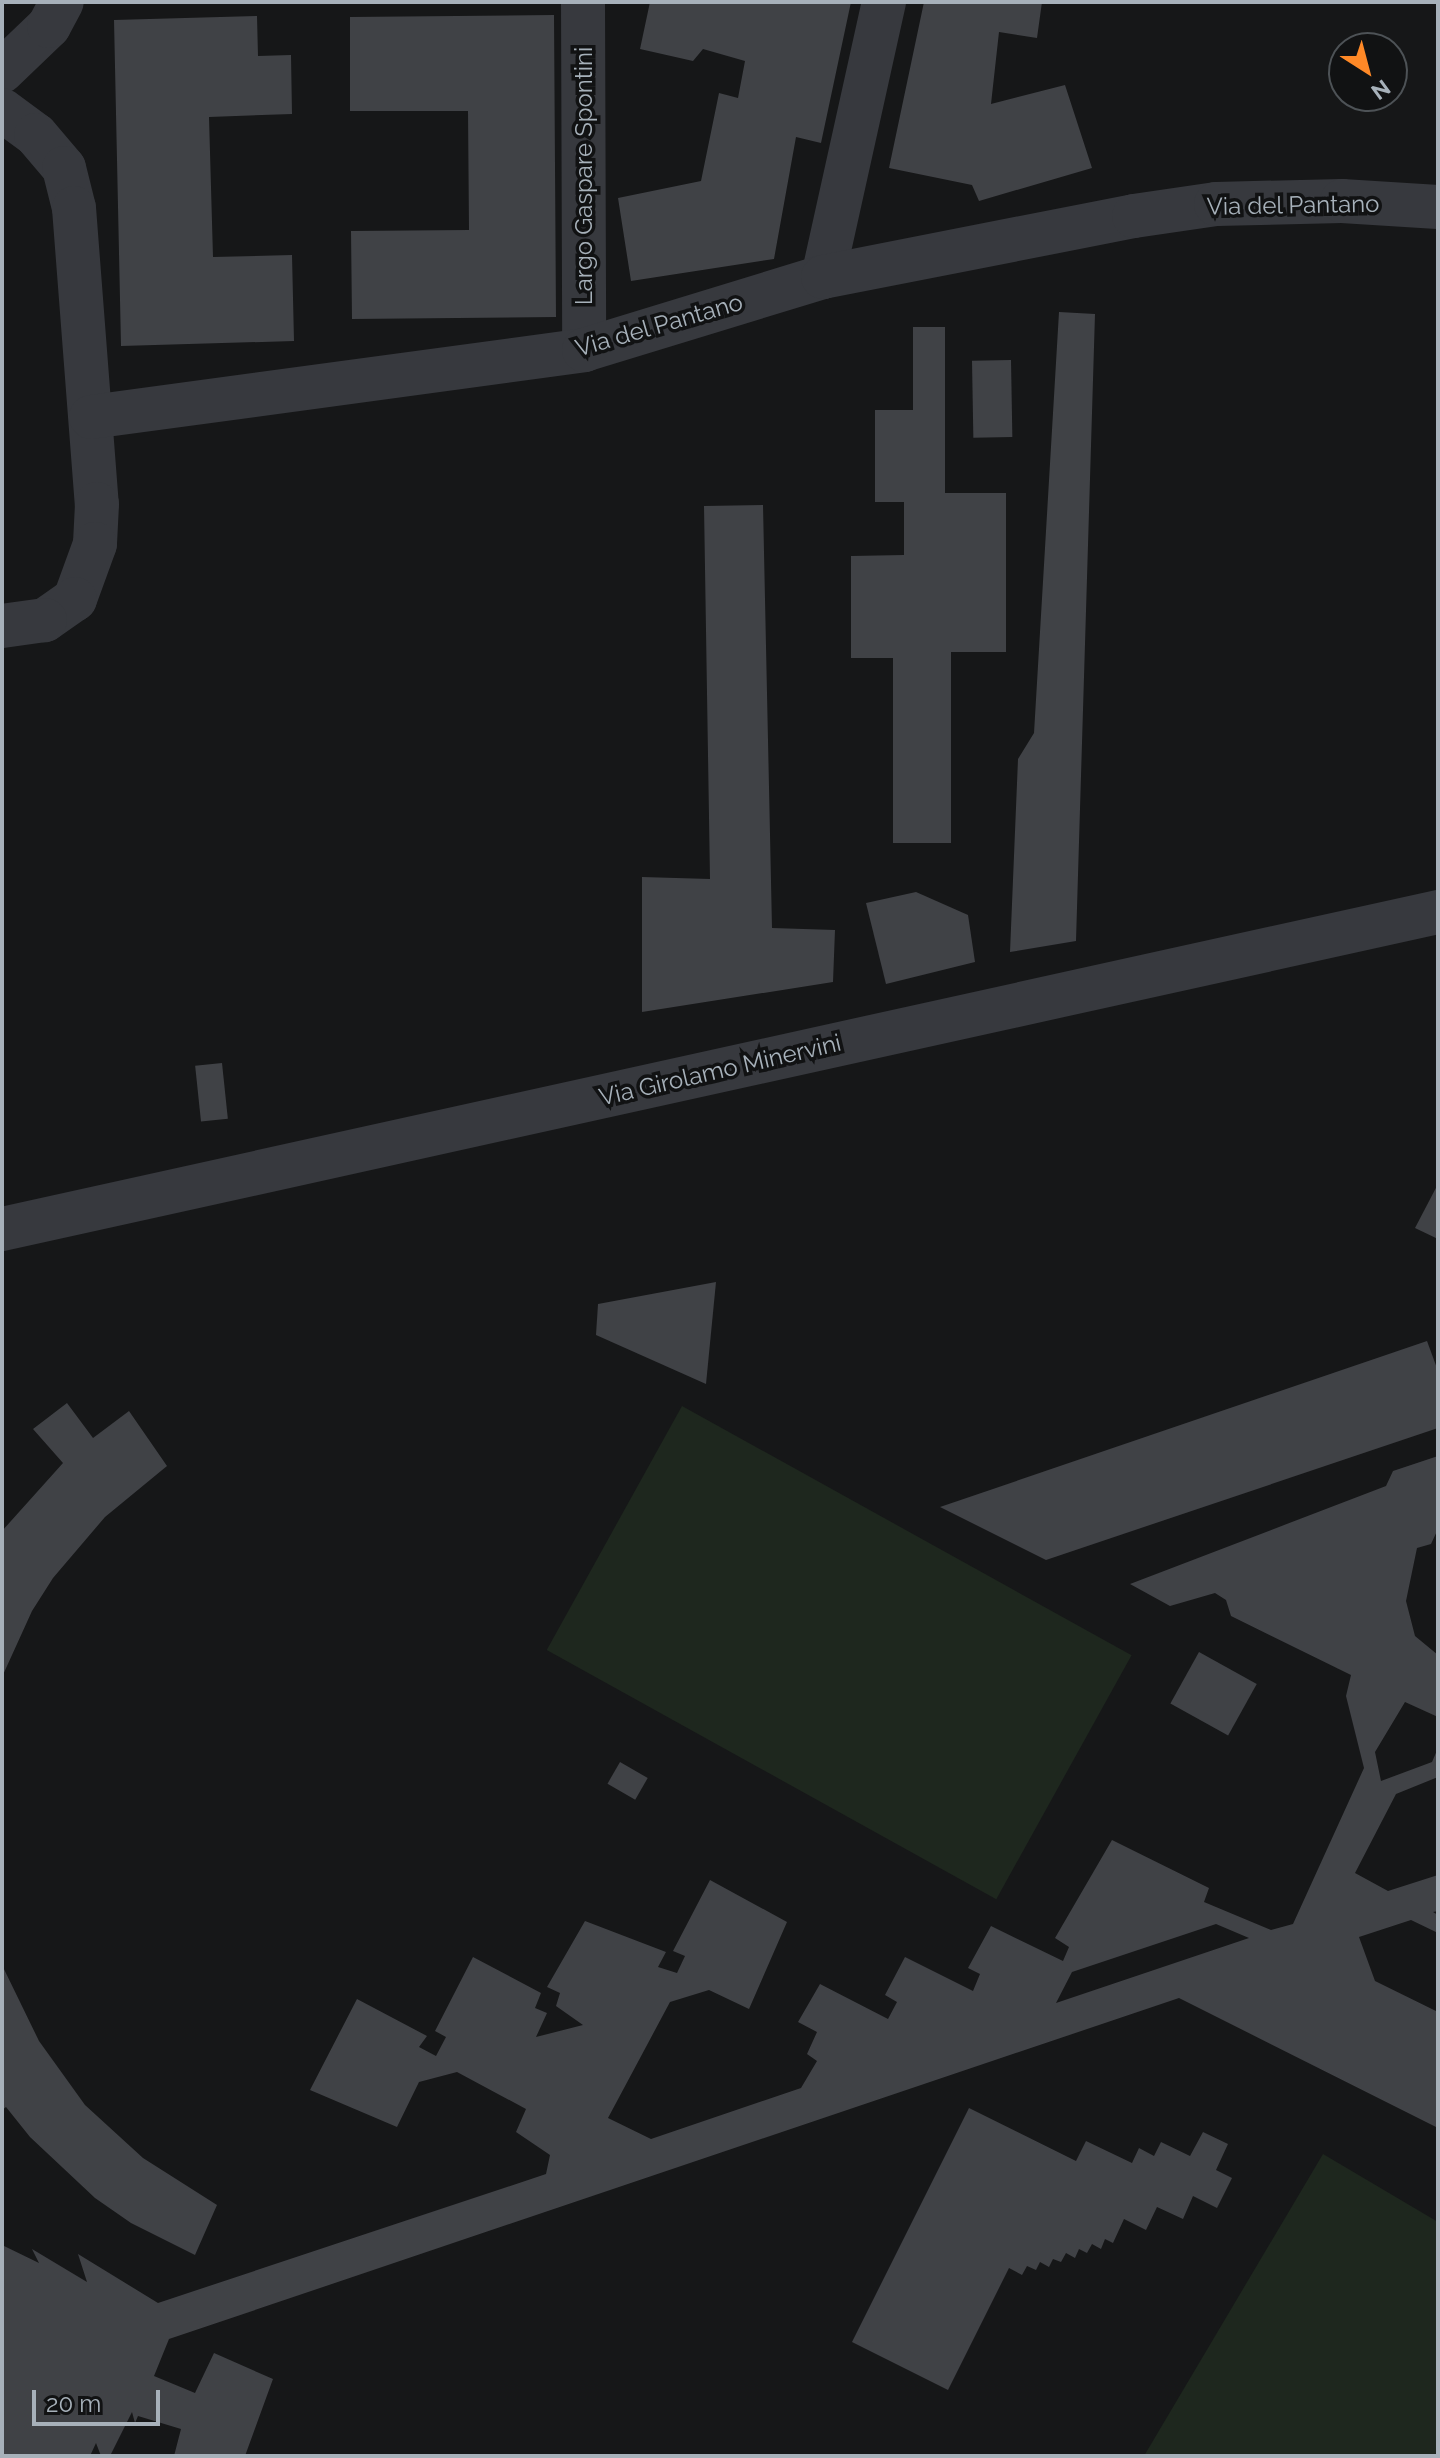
<!DOCTYPE html>
<style>
body{margin:0}
#map{position:relative;width:1440px;height:2458px;overflow:hidden;background:#161718;font-family:Raleway,sans-serif}
div>[style]{position:absolute}
[style*='--x']{left:calc(var(--x)*1px);top:calc(var(--y)*1px);width:calc(var(--w)*1px);rotate:calc(var(--a)*1deg)}
.green>*{inset:0;background:#1e271e;transform-origin:0 0}
.building>*{inset:0;background:#404246;transform-origin:0 0}
.street>*{height:44px;margin:-22px;padding:0 22px;transform-origin:22px;border-radius:22px;background:#37393e}
span{translate:-50% -50%;white-space:nowrap;text-align:center;line-height:1.15;-webkit-text-stroke:7px #111213;paint-order:stroke}
.street-label{font-size:24px;color:#a7b1ba}
.frame{position:absolute;inset:0;border:4px solid #a7b1ba;pointer-events:none}
.north{position:absolute;left:1328px;top:32px;width:80px;height:80px;box-sizing:border-box;background:#111213;border:2px solid #4d5256;border-radius:50%;rotate:144deg;font-size:22px;font-weight:700;line-height:32px;text-align:center;color:#a7b1ba}
.north::after{content:'';display:block;margin:auto;width:28px;height:36px;background:#ff8927;clip-path:polygon(50% 0,100% 100%,50% 72%,0 100%)}
.scale{position:absolute;left:32px;top:2390px;width:128px;height:36px;box-sizing:border-box;border:4px solid #a7b1ba;border-top:0;padding-left:10px;font-size:24px;line-height:28px;white-space:nowrap;color:#a7b1ba;-webkit-text-stroke:6px #111213;paint-order:stroke}
</style>
<div id="map">
<div class="green">
<div style="left:682px;top:1406px;width:514px;height:279px;rotate:29deg"></div>
<div style="clip-path:polygon(1323px 2154px,1438px 2222px,1438px 2456px,1144px 2456px)"></div>
</div>
<div class="building">
<div style="clip-path:polygon(650px 2px,851px 2px,821px 143px,796px 137px,774px 259px,631px 281px,618px 198px,701px 181px,719px 93px,738px 98px,745px 61px,703px 49px,693px 61px,640px 49px)"></div>
<div style="clip-path:polygon(924px 2px,1042px 2px,1037px 38px,999px 32px,991px 104px,1065px 85px,1092px 168px,979px 201px,972px 185px,889px 168px)"></div>
<div style="clip-path:polygon(554px 15px,556px 317px,352px 319px,351px 231px,469px 230px,468px 111px,350px 111px,350px 17px)"></div>
<div style="clip-path:polygon(257px 16px,258px 56px,291px 55px,292px 114px,209px 117px,213px 257px,292px 255px,294px 341px,121px 346px,114px 20px)"></div>
<div style="clip-path:polygon(1059px 312px,1095px 314px,1076px 941px,1010px 952px,1018px 759px,1034px 733px)"></div>
<div style="clip-path:polygon(913px 327px,945px 327px,945px 493px,1006px 493px,1006px 652px,951px 652px,951px 843px,893px 843px,893px 658px,851px 658px,851px 556px,904px 555px,904px 502px,875px 502px,875px 410px,913px 410px)"></div>
<div style="left:1011px;top:360px;width:77px;height:39px;rotate:89deg"></div>
<div style="clip-path:polygon(763px 505px,772px 928px,835px 930px,833px 982px,642px 1012px,642px 877px,710px 879px,704px 506px)"></div>
<div style="clip-path:polygon(916px 892px,968px 915px,975px 962px,886px 984px,866px 903px)"></div>
<div style="left:222px;top:1063px;width:56px;height:27px;rotate:84deg"></div>
<div style="clip-path:polygon(1438px 1184px,1438px 1239px,1415px 1228px)"></div>
<div style="clip-path:polygon(716px 1282px,706px 1384px,596px 1335px,598px 1304px)"></div>
<div style="clip-path:polygon(1427px 1341px,1438px 1371px,1438px 1428px,1046px 1560px,940px 1507px)"></div>
<div style="clip-path:polygon(67px 1403px,93px 1438px,129px 1411px,167px 1466px,105px 1517px,53px 1578px,32px 1611px,2px 1677px,2px 1531px,63px 1463px,33px 1429px)"></div>
<div style="clip-path:polygon(evenodd,1438px 1456px,1438px 1529px,1431px 1544px,1417px 1548px,1406px 1601px,1415px 1636px,1438px 1655px,1438px 1717px,1405px 1702px,1375px 1752px,1381px 1781px,1432px 1762px,1438px 1748px,1438px 1777px,1396px 1794px,1355px 1873px,1388px 1891px,1438px 1875px,1438px 1911px,1433px 1912px,1438px 1915px,1438px 1933px,1411px 1920px,1359px 1937px,1375px 1981px,1438px 2012px,1438px 2128px,1179px 1998px,169px 2339px,154px 2376px,195px 2393px,214px 2353px,273px 2379px,245px 2456px,174px 2456px,181px 2429px,138px 2416px,135px 2423px,132px 2412px,110px 2456px,101px 2456px,96px 2443px,90px 2456px,2px 2456px,2px 2245px,39px 2263px,32px 2249px,87px 2282px,78px 2254px,158px 2303px,546px 2174px,550px 2155px,516px 2132px,526px 2109px,457px 2072px,419px 2082px,397px 2127px,310px 2090px,357px 1999px,427px 2036px,419px 2047px,436px 2056px,446px 2037px,435px 2031px,473px 1957px,541px 1993px,535px 2008px,547px 2013px,536px 2037px,583px 2025px,556px 2006px,560px 1993px,547px 1987px,585px 1921px,666px 1952px,658px 1967px,677px 1973px,685px 1956px,673px 1951px,710px 1880px,787px 1922px,749px 2009px,709px 1990px,670px 2002px,608px 2118px,651px 2139px,801px 2088px,817px 2061px,807px 2054px,817px 2032px,798px 2022px,820px 1984px,888px 2019px,897px 2002px,885px 1995px,905px 1957px,973px 1991px,980px 1974px,968px 1968px,991px 1926px,1063px 1961px,1069px 1947px,1055px 1938px,1112px 1840px,1209px 1888px,1204px 1902px,1271px 1930px,1293px 1924px,1364px 1768px,1346px 1696px,1351px 1675px,1231px 1616px,1226px 1600px,1215px 1593px,1170px 1606px,1130px 1584px,1386px 1486px,1393px 1471px,1438px 1456px,1216px 1924px,1249px 1938px,1056px 2003px,1072px 1972px,1216px 1924px)"></div>
<div style="left:1199px;top:1652px;width:66px;height:59px;rotate:29deg"></div>
<div style="left:620px;top:1762px;width:32px;height:25px;rotate:30deg"></div>
<div style="clip-path:polygon(2px 1965px,39px 2041px,85px 2105px,143px 2158px,217px 2205px,195px 2255px,131px 2223px,95px 2198px,30px 2137px,6px 2107px,2px 2110px)"></div>
<div style="clip-path:polygon(969px 2108px,1076px 2161px,1086px 2141px,1132px 2163px,1139px 2148px,1154px 2156px,1161px 2142px,1190px 2156px,1203px 2132px,1228px 2144px,1216px 2170px,1232px 2178px,1217px 2208px,1193px 2196px,1183px 2219px,1157px 2207px,1146px 2230px,1124px 2219px,1113px 2243px,1105px 2239px,1101px 2249px,1092px 2244px,1087px 2253px,1079px 2249px,1075px 2258px,1066px 2253px,1061px 2262px,1053px 2259px,1049px 2267px,1040px 2262px,1036px 2270px,1027px 2266px,1022px 2275px,1009px 2268px,948px 2390px,852px 2342px)"></div>
</div>
<div class="street">
<div style="--x:583;--y:2;--w:348;--a:89.8"></div>
<div style="--x:2;--y:71;--w:65;--a:-43.8"></div>
<div style="--x:49;--y:26;--w:27;--a:-62"></div>
<div style="--x:2;--y:110;--w:42;--a:36.3"></div>
<div style="--x:36;--y:135;--w:43;--a:49.7"></div>
<div style="--x:64;--y:168;--w:41;--a:76"></div>
<div style="--x:74;--y:208;--w:297;--a:85.6"></div>
<div style="--x:97;--y:504;--w:40;--a:92.9"></div>
<div style="--x:95;--y:544;--w:59;--a:110"></div>
<div style="--x:75;--y:599;--w:37;--a:145"></div>
<div style="--x:45;--y:620;--w:43;--a:172.1"></div>
<div style="--x:823;--y:277;--w:282;--a:-77.5"></div>
<div style="--x:91;--y:417;--w:498;--a:-7.7"></div>
<div style="--x:584;--y:350;--w:250;--a:-17"></div>
<div style="--x:823;--y:277;--w:317;--a:-11.1"></div>
<div style="--x:1134;--y:216;--w:83;--a:-8.3"></div>
<div style="--x:1216;--y:204;--w:126;--a:-1.4"></div>
<div style="--x:1342;--y:201;--w:96;--a:3.6"></div>
<div style="--x:2;--y:1229;--w:1471;--a:-12.45"></div>
</div>
<div class="street-label">
<span style="left:584px;top:176px;rotate:-90deg">Largo Gaspare Spontini</span>
<span style="left:1293px;top:205px;rotate:-1deg">Via del Pantano</span>
<span style="left:659px;top:325px;rotate:-16deg">Via del Pantano</span>
<span style="left:720px;top:1070px;rotate:-13deg">Via Girolamo Minervini</span>
</div>
<div class="frame"></div>
<div class="north">N</div>
<div class="scale">20 m</div>
</div>
